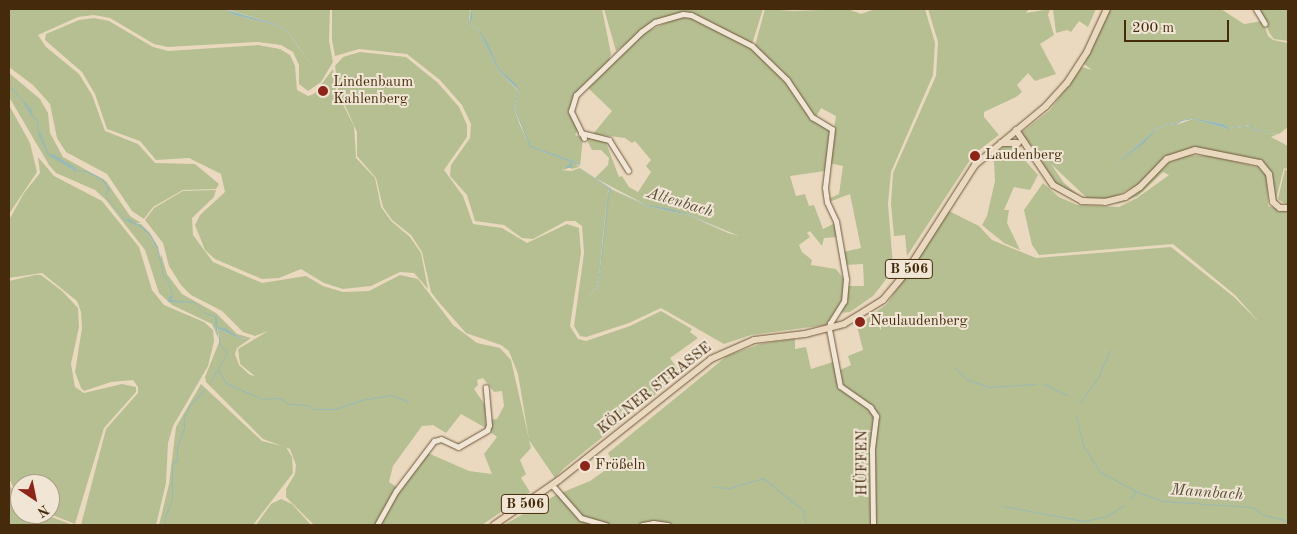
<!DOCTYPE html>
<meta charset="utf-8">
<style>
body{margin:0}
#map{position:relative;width:1297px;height:534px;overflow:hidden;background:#ead9bf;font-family:"Old Standard TT",serif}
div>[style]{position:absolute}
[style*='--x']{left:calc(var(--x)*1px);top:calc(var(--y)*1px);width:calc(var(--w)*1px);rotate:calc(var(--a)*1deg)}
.green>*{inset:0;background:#b6bf92}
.water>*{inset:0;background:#98bab4}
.stream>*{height:1px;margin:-0.5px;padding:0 0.5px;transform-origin:0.5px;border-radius:0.5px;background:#98bab4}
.roads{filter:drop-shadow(0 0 1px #6e5639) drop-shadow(0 0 1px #6e5639)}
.minor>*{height:5px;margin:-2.5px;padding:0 2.5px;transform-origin:2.5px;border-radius:2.5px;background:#f1e6d5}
.major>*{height:6px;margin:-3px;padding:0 3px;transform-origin:3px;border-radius:3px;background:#ead9bf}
.dots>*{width:14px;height:14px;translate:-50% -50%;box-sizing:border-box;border:2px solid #f1e6d5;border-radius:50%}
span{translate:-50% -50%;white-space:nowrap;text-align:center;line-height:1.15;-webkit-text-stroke:4px #f1e6d5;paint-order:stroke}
.shield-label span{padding:1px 4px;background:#f1e6d5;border:1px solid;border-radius:4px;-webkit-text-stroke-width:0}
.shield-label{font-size:14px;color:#452b0c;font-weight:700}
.poi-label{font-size:15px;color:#452b0c}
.left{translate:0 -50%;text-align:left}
.street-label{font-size:15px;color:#452b0c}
.water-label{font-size:16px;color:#5a4f36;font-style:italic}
.frame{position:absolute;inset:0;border:10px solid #452b0c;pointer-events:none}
.north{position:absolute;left:10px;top:474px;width:50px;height:50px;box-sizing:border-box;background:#f1e6d5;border:1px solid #ac9b85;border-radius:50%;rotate:146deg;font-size:14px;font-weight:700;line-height:20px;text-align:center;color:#452b0c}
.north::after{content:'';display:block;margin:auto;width:18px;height:22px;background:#8f2418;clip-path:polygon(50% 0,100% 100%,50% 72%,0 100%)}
.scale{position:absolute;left:1124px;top:20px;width:105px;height:22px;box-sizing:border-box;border:2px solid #452b0c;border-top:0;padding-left:6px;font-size:15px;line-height:18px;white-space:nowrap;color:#452b0c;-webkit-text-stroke:4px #f1e6d5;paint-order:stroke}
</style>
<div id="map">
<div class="green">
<div style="clip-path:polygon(9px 9px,224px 9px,234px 15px,276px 25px,288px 32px,313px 67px,288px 31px,276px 24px,226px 9px,330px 9px,329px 41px,333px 62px,321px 82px,308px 91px,299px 84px,299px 65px,293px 52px,281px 45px,258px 42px,168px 47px,154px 44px,110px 18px,94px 15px,78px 17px,38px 35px,46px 47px,79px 74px,92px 95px,105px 131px,138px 144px,155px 163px,195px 164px,219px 184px,216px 189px,183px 190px,153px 207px,144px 219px,132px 211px,107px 174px,66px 152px,57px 138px,50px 104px,33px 85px,9px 67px)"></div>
<div style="clip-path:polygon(evenodd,332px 9px,470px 9px,469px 24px,478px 30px,498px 70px,518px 91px,514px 108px,520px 125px,530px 146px,515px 108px,519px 90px,499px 69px,478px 29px,470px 24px,471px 9px,602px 9px,611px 54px,609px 61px,579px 90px,570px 113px,578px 130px,575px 135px,583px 138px,580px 166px,576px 162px,530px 147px,575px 163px,579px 167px,571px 169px,570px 163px,567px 169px,561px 170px,571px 171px,580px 168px,609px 189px,607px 196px,610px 189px,646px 206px,688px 215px,728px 233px,739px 236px,775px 260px,739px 236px,688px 214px,646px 205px,595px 178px,608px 165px,609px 158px,601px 150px,592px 150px,585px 136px,605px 140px,619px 177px,622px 176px,629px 187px,638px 192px,651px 172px,646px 166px,651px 160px,635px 141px,632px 143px,625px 138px,593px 134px,612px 111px,588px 88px,640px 35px,676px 18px,692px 18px,753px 49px,786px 81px,811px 118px,830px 129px,825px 171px,790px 176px,796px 196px,805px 194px,809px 206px,814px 205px,823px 229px,835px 223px,838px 237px,824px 238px,822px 246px,810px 231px,807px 233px,810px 237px,799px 245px,802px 252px,812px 260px,811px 265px,836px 269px,844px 279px,842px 300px,835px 312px,826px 325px,751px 335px,724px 344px,661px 308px,629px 323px,586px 337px,580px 336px,574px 326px,584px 253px,582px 226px,575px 221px,566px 221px,533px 239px,522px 238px,504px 225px,475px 221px,467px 195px,450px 176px,451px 165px,470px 138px,471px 124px,462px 105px,440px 80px,407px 54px,359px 49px,335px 56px,332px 40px,332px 9px,607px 198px,600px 276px,597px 288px,587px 298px,596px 288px,599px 276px,607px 198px)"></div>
<div style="clip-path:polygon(604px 9px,763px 9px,752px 44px,694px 14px,662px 18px,616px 51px)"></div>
<div style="clip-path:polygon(765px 9px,793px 11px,848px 9px,861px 14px,875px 9px,925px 9px,935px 43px,933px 75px,891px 172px,888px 204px,893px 266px,891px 273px,873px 296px,850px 312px,840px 313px,847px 286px,864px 286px,863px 264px,845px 265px,843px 252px,861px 248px,850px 194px,829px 202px,828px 199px,839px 194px,843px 166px,829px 163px,836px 116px,821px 108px,816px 117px,813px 116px,797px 91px,755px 46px)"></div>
<div style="clip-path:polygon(928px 9px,1029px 9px,1026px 13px,1050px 9px,1048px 15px,1054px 35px,1040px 44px,1056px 74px,1035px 81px,1028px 73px,1017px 85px,1022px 92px,1016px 97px,984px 112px,984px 117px,999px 135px,974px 154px,907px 256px,905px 235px,894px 236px,891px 204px,893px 173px,936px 76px,938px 42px)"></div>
<div style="clip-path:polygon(1053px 9px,1096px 9px,1088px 27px,1079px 21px,1071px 32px,1067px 30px,1056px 33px)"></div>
<div style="clip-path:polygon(1110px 9px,1221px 9px,1244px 24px,1263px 21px,1268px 36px,1273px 40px,1288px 43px,1288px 127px,1279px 134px,1253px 129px,1250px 125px,1229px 128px,1224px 124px,1193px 118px,1181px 120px,1176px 124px,1168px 123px,1157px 128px,1114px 166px,1157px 129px,1168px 124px,1176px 125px,1193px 119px,1228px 129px,1250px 126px,1253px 130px,1278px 134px,1271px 137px,1288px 146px,1288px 169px,1284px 168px,1276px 199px,1278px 203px,1274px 199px,1272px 180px,1257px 160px,1191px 149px,1170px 155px,1140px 184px,1108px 200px,1087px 198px,1051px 164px,1064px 183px,1084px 200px,1055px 184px,1021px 133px,1050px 110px,1082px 67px,1092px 70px,1084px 64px)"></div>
<div style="clip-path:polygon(1258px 9px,1288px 9px,1288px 41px,1274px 39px,1270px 34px)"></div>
<div style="clip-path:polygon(94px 18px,109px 21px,153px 47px,168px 51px,258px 45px,280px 49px,290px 55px,295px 66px,297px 90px,308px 96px,314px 94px,333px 69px,336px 91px,354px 126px,356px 158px,375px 178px,381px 207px,391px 221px,410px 237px,421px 253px,428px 289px,414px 273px,400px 272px,371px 286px,343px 289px,324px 283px,301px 269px,279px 278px,262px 279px,215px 259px,205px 250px,195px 225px,200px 215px,225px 192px,221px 174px,189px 158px,156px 160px,140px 141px,107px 129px,95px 94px,82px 72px,45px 40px,46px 34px,79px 20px)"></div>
<div style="clip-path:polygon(360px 52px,406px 57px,438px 83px,459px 107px,467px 125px,467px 137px,444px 170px,463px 196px,473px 224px,502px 228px,527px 243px,567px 224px,579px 228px,581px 253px,570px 326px,578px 339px,586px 341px,630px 326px,661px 311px,692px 329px,690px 332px,698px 338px,670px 358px,681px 374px,564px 468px,555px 478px,529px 440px,518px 374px,509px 351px,501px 345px,466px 333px,437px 300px,431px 292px,422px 252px,411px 235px,392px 220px,383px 207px,376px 178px,357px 156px,357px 132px,338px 90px,335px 66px,343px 57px)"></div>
<div style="clip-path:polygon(9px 73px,40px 99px,48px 113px,50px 133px,63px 157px,106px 181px,130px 216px,141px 223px,132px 224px,141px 224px,150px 233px,158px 247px,141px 226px,157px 247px,160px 259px,161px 254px,167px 274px,182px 294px,216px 313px,237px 334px,251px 338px,237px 348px,235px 354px,239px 365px,250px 375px,255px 376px,240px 364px,238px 349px,268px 331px,255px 336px,243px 332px,222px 311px,191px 295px,181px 285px,169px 266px,163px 243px,145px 220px,154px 208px,183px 191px,216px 190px,214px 197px,192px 218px,193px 235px,213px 262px,262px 283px,306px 276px,323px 286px,343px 292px,369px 291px,400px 275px,418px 279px,453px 325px,477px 343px,500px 348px,511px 360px,531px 448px,520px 460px,526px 474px,521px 478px,530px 492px,482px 525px,379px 525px,394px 497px,428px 453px,469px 471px,492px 474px,484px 454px,497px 437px,488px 430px,490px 420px,497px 419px,504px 406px,502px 391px,494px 392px,483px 378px,477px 380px,478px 385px,474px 389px,485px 405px,486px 428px,461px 414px,446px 433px,433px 425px,422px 426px,393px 466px,389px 482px,397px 487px,375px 525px,314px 525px,286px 497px,286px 489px,295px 474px,296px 465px,290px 449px,263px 439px,206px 382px,205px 377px,220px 340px,217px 328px,240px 339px,248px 339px,240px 338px,216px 327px,217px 319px,215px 327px,219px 340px,212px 324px,172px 305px,159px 293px,145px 250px,106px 200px,95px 190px,56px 173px,49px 165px,9px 97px)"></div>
<div style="clip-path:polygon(9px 105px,30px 143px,37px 172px,9px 214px)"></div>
<div style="clip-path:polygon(1007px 145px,1015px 149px,1038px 175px,1030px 190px,1014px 187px,1004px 210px,1009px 210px,1007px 223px,1020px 250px,1004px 243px,982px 225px,987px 216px,995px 181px,994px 162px,990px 156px)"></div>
<div style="clip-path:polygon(1188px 155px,1210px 156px,1258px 167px,1267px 176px,1268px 206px,1288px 212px,1288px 525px,504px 525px,556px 495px,590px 481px,614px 464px,608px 453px,727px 356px,760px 344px,795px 339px,795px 349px,806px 347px,811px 369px,833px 362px,838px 371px,851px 365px,848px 356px,863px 350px,857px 326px,887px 304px,949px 211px,979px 226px,992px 240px,1036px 258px,1171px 247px,1234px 297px,1260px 323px,1235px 295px,1173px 244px,1039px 255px,1032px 245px,1024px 210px,1043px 183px,1059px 197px,1077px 205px,1119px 207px,1137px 198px,1169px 175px,1163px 172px,1138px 196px,1116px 204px,1165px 164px)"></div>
<div style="clip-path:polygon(38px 157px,54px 176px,102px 201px,139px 247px,152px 290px,164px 305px,204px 322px,213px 330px,214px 341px,208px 366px,173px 426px,168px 443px,166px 483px,156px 525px,81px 525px,106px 429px,138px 393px,138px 387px,133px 380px,111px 382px,84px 391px,81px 388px,75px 372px,82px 328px,81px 312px,77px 301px,42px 273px,9px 278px,9px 220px,24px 193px,40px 173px)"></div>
<div style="clip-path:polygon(1285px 169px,1288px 172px,1288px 206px,1278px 199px)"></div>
<div style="clip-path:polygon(35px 275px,41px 275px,62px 291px,78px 308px,79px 327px,71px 364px,75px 387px,84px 393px,122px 384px,136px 387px,136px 392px,104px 428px,75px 524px,50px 514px,50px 484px,20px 484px,20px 502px,9px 478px,9px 281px)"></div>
<div style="clip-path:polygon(201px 384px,262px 441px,286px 447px,292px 457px,293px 473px,253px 525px,159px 525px,169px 484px,176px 427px)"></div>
<div style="clip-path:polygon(9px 484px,20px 505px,20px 514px,43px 514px,73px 525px,9px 525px)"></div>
<div style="clip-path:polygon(281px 499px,292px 504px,311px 525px,256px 525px,271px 504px)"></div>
</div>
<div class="water">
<div style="clip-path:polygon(224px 9px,276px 24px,288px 31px,314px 66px,288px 32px,276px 25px,234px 15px)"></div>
<div style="clip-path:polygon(471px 9px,473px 16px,470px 24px,478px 29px,487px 42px,499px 69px,516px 84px,519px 90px,515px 108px,531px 146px,576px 162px,580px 166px,572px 162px,572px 168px,565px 168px,571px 162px,530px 147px,514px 108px,518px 90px,498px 70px,478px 30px,469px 24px)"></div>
<div style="clip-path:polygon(9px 87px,13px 89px,23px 100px,31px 109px,33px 116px,38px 121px,39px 133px,41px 133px,41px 134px,49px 154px,55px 155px,76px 168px,76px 170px,87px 171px,103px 179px,110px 189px,106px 194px,109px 200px,125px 219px,129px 219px,143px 227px,151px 236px,158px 247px,164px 275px,170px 283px,173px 296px,171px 300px,194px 302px,205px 313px,216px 316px,217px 318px,217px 327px,225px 328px,240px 338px,249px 340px,240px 339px,217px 328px,219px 340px,215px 327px,215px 317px,205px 314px,194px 303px,168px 302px,169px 297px,172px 296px,169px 283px,163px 276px,157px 248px,150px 237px,142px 228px,125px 220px,109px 201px,105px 194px,108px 189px,102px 180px,86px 172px,75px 171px,48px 155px,38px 134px,37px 121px,32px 117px,22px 100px)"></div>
<div style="clip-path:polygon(1193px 118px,1224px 124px,1229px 128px,1251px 125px,1254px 129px,1279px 134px,1253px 130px,1250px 126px,1228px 129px,1193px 119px,1182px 121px,1176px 125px,1168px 124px,1157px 129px,1144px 143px,1114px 166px,1157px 128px,1168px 123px,1176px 124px,1181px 120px)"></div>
<div style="clip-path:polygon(580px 168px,613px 190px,646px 205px,667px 208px,688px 214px,739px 236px,775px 260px,739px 236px,688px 215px,646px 206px,610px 189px,600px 276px,597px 288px,587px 299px,596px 288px,599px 276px,609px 189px)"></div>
</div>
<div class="stream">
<div style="--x:1286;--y:194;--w:7;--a:-74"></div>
<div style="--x:955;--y:368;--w:18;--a:43"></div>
<div style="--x:968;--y:380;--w:21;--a:19"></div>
<div style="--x:988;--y:387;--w:48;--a:-3.6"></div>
<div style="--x:219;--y:370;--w:15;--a:62"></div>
<div style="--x:226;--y:383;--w:39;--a:24"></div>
<div style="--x:262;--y:399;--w:18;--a:-3"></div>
<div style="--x:280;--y:398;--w:11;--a:34"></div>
<div style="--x:289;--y:404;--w:19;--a:3"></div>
<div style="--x:308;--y:405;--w:6;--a:39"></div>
<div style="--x:313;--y:409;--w:21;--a:0"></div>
<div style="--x:334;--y:409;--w:28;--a:-18"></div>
<div style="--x:361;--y:400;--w:30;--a:-9"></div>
<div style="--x:391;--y:395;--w:18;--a:22"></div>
<div style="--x:210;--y:382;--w:34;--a:-60"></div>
<div style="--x:227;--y:352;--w:11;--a:-135"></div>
<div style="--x:219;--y:344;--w:7;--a:-90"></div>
<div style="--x:1044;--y:384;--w:25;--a:26"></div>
<div style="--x:1080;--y:403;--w:32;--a:-55"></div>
<div style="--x:1098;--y:377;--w:30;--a:-66"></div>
<div style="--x:1076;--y:416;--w:32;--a:76"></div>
<div style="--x:1084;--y:447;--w:30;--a:57"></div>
<div style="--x:1100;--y:472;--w:40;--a:28"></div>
<div style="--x:1135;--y:491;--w:29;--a:20"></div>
<div style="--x:1162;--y:501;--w:90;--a:3.8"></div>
<div style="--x:1252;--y:507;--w:14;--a:34"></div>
<div style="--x:1264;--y:515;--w:25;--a:14"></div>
<div style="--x:714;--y:487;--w:15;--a:4"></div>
<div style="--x:729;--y:488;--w:35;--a:-16"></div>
<div style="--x:763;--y:478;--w:51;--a:38.7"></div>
<div style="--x:803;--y:510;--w:15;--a:79"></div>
<div style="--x:1131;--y:499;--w:9;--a:-63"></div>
<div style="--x:1003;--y:506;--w:82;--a:10.5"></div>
<div style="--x:1084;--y:521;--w:24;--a:-12"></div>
<div style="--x:1107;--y:516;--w:20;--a:-33"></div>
<div style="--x:165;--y:525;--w:5;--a:-101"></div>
<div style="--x:164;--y:520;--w:23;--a:-70"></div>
<div style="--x:172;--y:498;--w:34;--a:-90"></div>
<div style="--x:172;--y:464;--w:6;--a:-39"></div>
<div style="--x:177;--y:460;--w:13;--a:-90"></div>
<div style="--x:177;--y:447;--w:20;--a:-70"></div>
<div style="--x:184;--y:428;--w:11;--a:-90"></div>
<div style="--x:184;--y:417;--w:13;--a:-63"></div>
<div style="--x:190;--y:405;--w:21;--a:-47"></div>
</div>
<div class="roads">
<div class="minor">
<div style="--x:1256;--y:9;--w:17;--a:59"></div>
<div style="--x:581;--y:133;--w:29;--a:14"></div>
<div style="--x:609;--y:140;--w:36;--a:58"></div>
<div style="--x:584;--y:138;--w:30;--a:-116"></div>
<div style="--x:571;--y:111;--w:17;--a:-73"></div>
<div style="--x:576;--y:95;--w:91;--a:-44.1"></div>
<div style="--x:641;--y:32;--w:17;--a:-36"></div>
<div style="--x:655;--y:22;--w:29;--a:-16"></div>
<div style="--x:683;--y:14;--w:8;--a:7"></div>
<div style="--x:691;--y:15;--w:68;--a:26.9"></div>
<div style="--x:752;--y:46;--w:49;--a:44.2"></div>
<div style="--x:787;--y:80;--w:45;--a:56"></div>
<div style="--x:812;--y:117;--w:23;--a:31"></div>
<div style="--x:832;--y:129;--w:59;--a:96.8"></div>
<div style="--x:825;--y:188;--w:14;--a:82"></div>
<div style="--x:827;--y:202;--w:21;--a:65"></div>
<div style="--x:836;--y:221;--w:59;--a:80.2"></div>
<div style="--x:846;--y:279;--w:22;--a:95"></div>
<div style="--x:844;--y:301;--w:26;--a:122"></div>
<div style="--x:830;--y:323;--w:6;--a:99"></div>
<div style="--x:829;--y:329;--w:58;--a:79.1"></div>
<div style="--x:840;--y:386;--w:37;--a:35"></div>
<div style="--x:870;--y:407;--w:11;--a:56"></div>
<div style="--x:876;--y:416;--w:35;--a:97"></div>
<div style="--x:872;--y:451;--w:74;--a:89.2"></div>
<div style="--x:552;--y:485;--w:44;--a:48.7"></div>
<div style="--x:581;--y:518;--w:26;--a:16"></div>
<div style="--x:377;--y:525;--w:39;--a:-61"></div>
<div style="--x:396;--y:491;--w:63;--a:-52.8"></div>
<div style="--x:434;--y:441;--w:7;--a:-16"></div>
<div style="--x:441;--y:439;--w:19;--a:25"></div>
<div style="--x:458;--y:447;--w:34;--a:-30"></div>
<div style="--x:487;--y:430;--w:5;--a:-68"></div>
<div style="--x:489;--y:425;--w:38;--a:-95"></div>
<div style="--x:642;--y:525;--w:11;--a:-10"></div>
<div style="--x:653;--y:523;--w:15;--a:8"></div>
</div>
<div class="major">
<div style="--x:1016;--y:130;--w:66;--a:56.1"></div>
<div style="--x:1053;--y:185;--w:33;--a:29"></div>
<div style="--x:1082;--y:201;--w:23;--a:2"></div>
<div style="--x:1105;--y:202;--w:21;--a:-14"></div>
<div style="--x:1125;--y:197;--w:18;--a:-34"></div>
<div style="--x:1140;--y:187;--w:39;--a:-46"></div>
<div style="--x:1167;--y:159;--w:29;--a:-18"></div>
<div style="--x:1195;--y:150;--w:66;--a:11.3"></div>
<div style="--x:1260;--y:163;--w:14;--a:51"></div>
<div style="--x:1269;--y:174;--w:28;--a:82"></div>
<div style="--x:1273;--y:202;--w:9;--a:41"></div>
<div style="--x:1280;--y:208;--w:8;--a:0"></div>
<div style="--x:1001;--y:143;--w:17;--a:0"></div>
<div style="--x:494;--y:525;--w:79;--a:-34.7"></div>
<div style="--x:559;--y:480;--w:194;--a:-38.5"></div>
<div style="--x:711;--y:359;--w:47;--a:-23.8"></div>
<div style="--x:754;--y:340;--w:51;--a:-6.7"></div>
<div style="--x:805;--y:334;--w:40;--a:-14.4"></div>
<div style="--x:844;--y:324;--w:46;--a:-31.6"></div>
<div style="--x:883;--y:300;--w:34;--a:-50"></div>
<div style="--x:905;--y:274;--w:130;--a:-57.3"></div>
<div style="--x:975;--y:165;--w:92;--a:-39.7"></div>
<div style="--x:1046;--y:106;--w:31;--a:-48"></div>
<div style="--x:1067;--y:83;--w:37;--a:-57"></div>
<div style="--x:1087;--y:52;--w:47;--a:-65.1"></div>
</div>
</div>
<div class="dots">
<div style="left:323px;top:91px;background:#8f2418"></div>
<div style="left:975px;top:156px;background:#8f2418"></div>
<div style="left:860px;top:322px;background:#8f2418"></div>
<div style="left:585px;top:466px;background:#8f2418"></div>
</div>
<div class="shield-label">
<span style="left:909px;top:269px">B 506</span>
<span style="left:525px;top:504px">B 506</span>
</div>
<div class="poi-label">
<span class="left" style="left:333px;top:91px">Lindenbaum<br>Kahlenberg</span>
<span class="left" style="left:985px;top:156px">Laudenberg</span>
<span class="left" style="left:870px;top:322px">Neulaudenberg</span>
<span class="left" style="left:595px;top:466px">Frößeln</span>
</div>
<div class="street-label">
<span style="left:655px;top:389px;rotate:-38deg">KÖLNER STRASSE</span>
<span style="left:863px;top:463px;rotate:-90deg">HÜFFEN</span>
</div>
<div class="water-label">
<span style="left:680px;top:203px;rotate:17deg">Altenbach</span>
<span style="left:1207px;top:493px;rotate:4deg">Mannbach</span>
</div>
<div class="frame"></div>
<div class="north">N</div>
<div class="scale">200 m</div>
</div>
